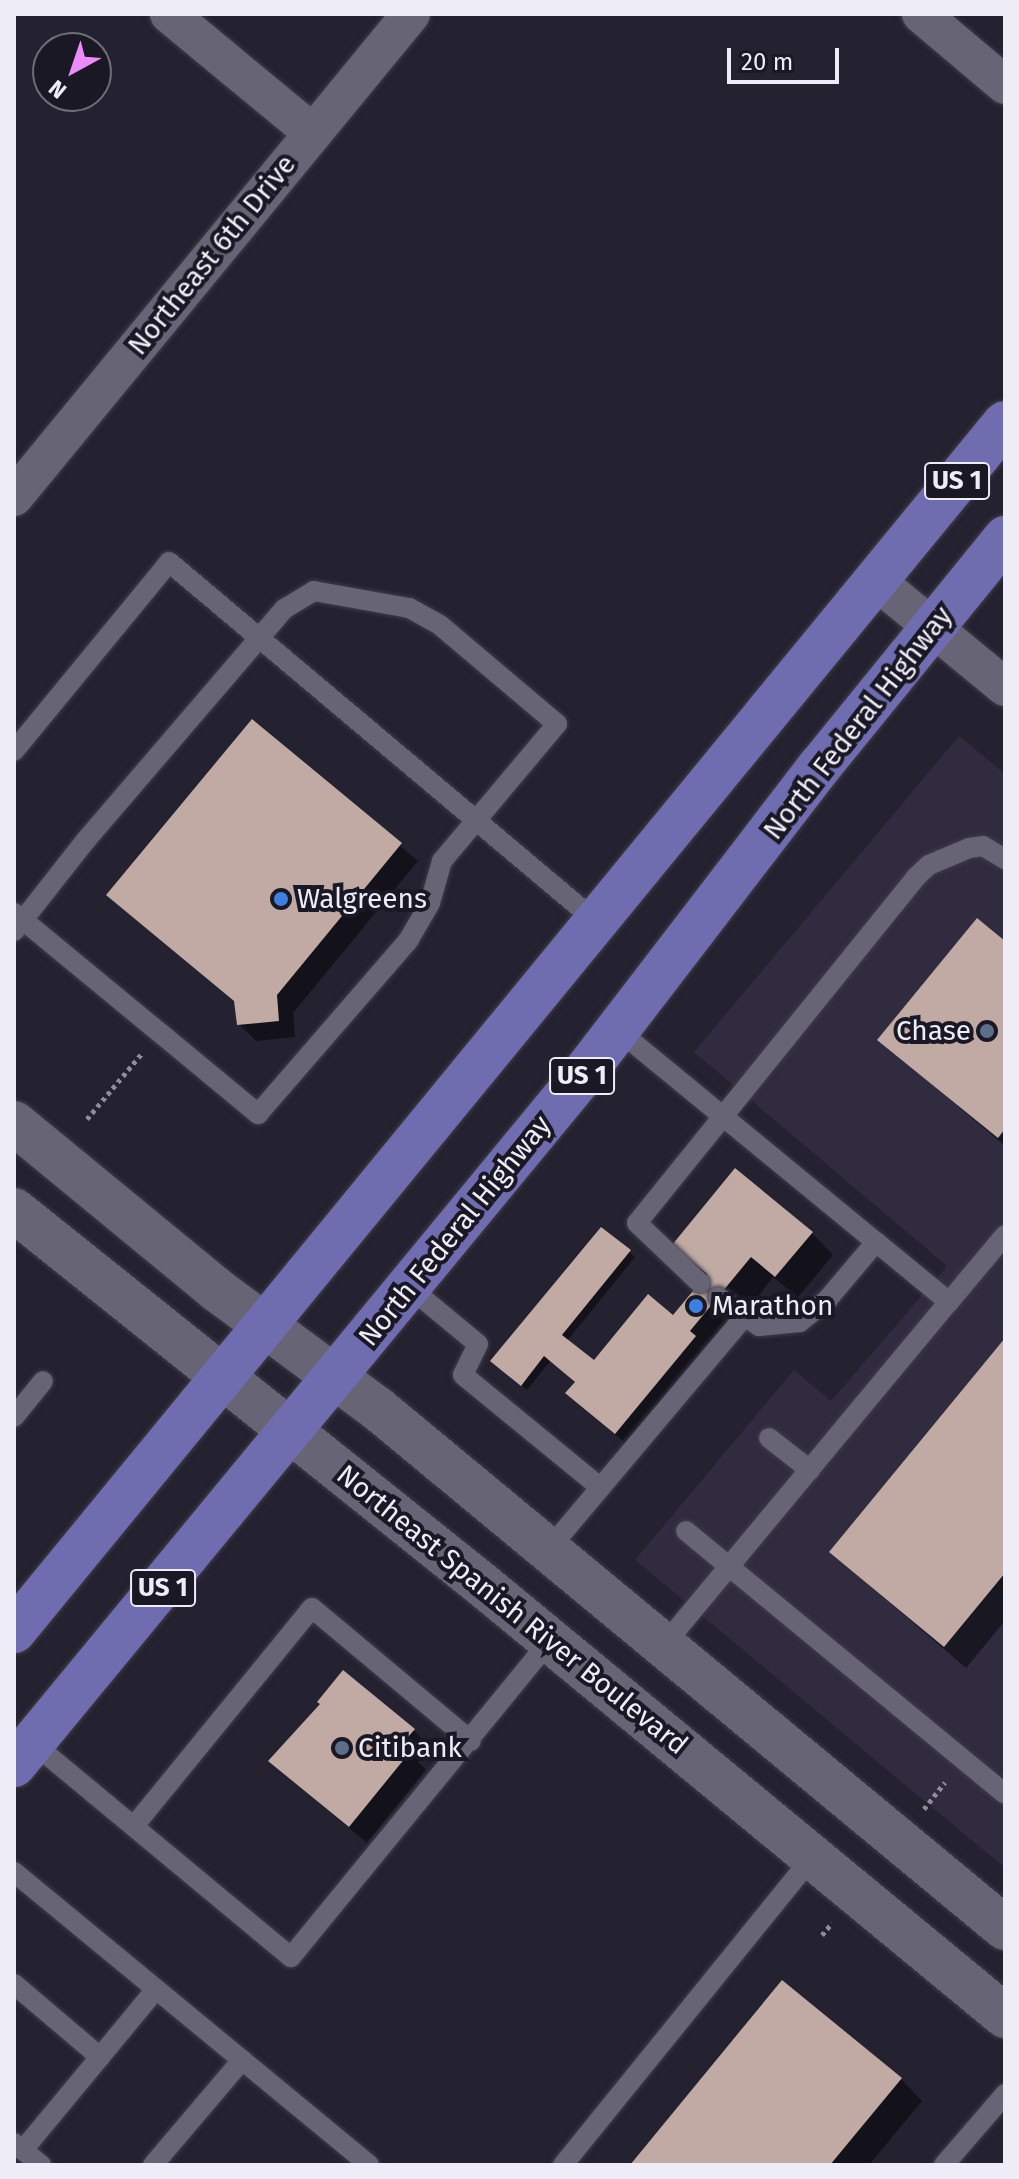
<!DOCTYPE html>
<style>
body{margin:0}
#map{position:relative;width:1019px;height:2179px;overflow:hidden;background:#242130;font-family:"Fira Sans",sans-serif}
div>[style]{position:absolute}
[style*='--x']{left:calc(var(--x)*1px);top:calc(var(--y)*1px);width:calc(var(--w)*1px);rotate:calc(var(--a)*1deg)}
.built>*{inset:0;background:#302b3f}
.shadow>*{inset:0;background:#0007}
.building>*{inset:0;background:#c0aaa3}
.path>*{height:5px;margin-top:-2.5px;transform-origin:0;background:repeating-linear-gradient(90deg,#8f8c99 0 4px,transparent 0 8px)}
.roads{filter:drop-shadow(0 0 2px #3f3c48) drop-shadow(0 0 2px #3f3c48)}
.lane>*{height:20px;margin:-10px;padding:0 10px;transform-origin:10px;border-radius:10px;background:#676475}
.street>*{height:38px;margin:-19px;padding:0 19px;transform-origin:19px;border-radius:19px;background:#676475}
.secondary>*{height:44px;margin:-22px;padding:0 22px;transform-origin:22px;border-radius:22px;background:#676475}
.primary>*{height:44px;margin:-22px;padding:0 22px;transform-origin:22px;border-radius:22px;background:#6f6caf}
.dots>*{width:22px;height:22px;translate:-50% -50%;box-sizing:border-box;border:4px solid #1b1826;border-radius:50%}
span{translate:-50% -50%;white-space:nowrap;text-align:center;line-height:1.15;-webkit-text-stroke:8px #1b1826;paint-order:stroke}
.shield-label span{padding:2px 6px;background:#1b1826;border:2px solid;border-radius:6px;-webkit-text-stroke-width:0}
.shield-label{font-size:26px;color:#eeecf6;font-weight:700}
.street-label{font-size:28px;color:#eeecf6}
.poi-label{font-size:28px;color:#eeecf6}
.left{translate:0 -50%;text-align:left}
.right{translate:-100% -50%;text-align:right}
.frame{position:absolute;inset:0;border:16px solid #eeecf6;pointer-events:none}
.north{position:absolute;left:32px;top:32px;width:80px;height:80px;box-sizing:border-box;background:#1b1826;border:2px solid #6f6d79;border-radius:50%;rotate:220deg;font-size:22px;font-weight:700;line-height:32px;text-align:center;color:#eeecf6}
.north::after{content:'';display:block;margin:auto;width:28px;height:36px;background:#ec8cfa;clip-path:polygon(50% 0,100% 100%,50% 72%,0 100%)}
.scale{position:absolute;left:727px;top:48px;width:112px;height:36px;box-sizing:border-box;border:4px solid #eeecf6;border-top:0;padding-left:10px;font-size:24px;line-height:28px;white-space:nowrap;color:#eeecf6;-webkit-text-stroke:6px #1b1826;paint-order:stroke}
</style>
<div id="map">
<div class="built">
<div style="clip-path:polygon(959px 736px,1005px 774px,1005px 1868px,635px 1560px,794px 1370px,831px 1401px,947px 1266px,694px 1052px)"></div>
</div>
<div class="shadow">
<div style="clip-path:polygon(252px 722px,418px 861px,293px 1013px,295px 1037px,256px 1041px,239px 1024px,236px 1003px,109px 895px)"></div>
<div style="clip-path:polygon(1005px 944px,1005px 1146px,880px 1040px)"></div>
<div style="clip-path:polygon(602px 1230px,635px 1257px,567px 1341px,594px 1363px,674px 1317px,708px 1276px,674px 1245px,812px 1233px,833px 1255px,798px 1297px,773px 1277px,638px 1454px,568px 1393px,576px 1384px,551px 1360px,527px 1390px,498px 1366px)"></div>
<div style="clip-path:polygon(1005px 1341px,1005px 1621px,966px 1668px,831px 1552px)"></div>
<div style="clip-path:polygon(413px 1730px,430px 1747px,418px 1762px,426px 1770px,367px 1843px,270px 1761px,295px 1731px)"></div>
<div style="clip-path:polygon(901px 2079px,922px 2101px,869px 2165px,632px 2165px)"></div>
</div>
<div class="building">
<div style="clip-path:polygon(252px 719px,402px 843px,277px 995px,279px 1021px,237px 1025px,234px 1001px,106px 895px)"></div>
<div style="clip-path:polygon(977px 918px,1005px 941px,1005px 1129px,998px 1138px,877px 1040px)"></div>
<div style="clip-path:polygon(735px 1168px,813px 1232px,775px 1277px,751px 1257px,690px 1331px,696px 1336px,615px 1434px,565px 1393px,575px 1382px,544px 1356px,521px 1386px,490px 1361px,601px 1227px,631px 1250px,562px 1335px,594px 1360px,648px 1294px,673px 1315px,707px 1274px,672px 1245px)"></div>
<div style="clip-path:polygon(1005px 1338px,1005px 1573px,944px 1647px,829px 1552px)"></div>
<div style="clip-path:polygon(343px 1670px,415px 1729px,402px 1744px,410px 1752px,349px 1827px,268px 1761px,320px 1704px,317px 1702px)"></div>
<div style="clip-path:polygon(782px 1980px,902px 2078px,830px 2165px,630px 2165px)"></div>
</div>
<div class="path">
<div style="--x:87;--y:1119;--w:87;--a:-50.1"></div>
<div style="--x:924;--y:1809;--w:34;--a:-52"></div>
<div style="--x:822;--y:1935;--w:16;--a:-50"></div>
</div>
<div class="roads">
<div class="lane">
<div style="--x:14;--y:751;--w:244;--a:-50.6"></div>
<div style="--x:169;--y:562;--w:559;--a:40.07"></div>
<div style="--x:14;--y:913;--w:11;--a:38"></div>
<div style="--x:23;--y:920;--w:176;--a:39.5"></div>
<div style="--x:159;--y:1032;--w:129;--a:39.6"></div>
<div style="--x:258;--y:1114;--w:229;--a:-49.1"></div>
<div style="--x:408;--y:941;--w:44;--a:-59.9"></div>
<div style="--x:430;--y:903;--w:44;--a:-74.1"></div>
<div style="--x:442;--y:861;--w:179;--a:-50"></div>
<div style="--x:557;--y:724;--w:153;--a:-139.8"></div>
<div style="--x:440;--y:625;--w:35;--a:-151"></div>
<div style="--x:409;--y:608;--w:97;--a:-169.9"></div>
<div style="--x:314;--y:591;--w:35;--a:149"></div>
<div style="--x:284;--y:609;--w:304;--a:130.6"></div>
<div style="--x:86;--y:840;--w:102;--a:128.2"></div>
<div style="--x:23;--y:920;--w:14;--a:129"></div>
<div style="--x:619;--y:1031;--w:333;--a:39.4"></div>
<div style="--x:876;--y:1242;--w:76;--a:130.2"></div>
<div style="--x:827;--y:1300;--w:35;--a:141"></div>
<div style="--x:800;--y:1322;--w:41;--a:174.4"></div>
<div style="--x:759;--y:1326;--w:50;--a:-144.7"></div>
<div style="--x:700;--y:1283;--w:87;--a:-136.4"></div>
<div style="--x:637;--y:1223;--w:444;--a:-51.1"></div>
<div style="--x:916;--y:877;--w:18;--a:-43"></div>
<div style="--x:929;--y:865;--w:43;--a:-23"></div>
<div style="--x:969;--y:848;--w:14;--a:-8"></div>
<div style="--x:983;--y:846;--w:26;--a:31"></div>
<div style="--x:409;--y:1287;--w:89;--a:39.6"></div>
<div style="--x:478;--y:1344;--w:34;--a:116"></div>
<div style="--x:463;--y:1375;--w:177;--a:39.3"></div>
<div style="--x:949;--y:1302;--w:87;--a:-50.1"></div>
<div style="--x:14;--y:1417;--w:46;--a:-51.1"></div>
<div style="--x:769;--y:1438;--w:52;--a:38"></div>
<div style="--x:686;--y:1531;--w:413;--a:39.5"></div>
<div style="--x:548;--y:1550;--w:307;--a:-49.9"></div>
<div style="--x:663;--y:1646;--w:447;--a:-50.3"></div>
<div style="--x:949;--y:1302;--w:94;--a:-140.6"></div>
<div style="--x:33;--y:1743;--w:335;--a:39.7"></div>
<div style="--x:291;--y:1957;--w:409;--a:-50.7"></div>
<div style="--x:134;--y:1826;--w:281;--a:-50.8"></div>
<div style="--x:312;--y:1608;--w:207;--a:39.9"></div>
<div style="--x:14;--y:1872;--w:460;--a:39.5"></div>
<div style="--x:14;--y:1984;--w:113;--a:40.3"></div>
<div style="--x:100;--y:2057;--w:121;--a:129.6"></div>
<div style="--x:100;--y:2057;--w:88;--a:-50.5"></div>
<div style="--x:14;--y:2143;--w:35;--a:39"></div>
<div style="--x:153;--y:2165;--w:138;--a:-49.7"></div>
<div style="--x:563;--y:2165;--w:396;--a:-51"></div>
<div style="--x:944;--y:2165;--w:94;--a:-49.3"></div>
</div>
<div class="street">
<div style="--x:169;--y:14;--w:187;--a:39.6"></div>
<div style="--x:921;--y:14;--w:110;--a:40.2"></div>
<div style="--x:14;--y:497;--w:625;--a:-50.58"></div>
<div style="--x:875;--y:580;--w:168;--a:39.5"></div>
</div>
<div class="secondary">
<div style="--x:14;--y:1123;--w:263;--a:39.4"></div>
<div style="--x:217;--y:1290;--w:200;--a:36.5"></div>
<div style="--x:378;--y:1409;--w:814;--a:39.62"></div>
<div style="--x:14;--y:1210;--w:602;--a:38.66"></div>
<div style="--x:484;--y:1586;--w:676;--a:39.53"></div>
</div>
<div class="primary">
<div style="--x:14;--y:1631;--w:1562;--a:-50.64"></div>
<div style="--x:14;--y:1765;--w:898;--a:-50.51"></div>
<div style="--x:585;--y:1072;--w:386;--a:-52.5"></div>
<div style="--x:820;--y:766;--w:294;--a:-50.9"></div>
</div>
</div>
<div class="dots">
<div style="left:281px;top:899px;background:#3f7fe0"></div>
<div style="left:987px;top:1031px;background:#5c6f8a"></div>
<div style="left:696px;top:1306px;background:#3f7fe0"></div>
<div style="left:342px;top:1748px;background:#5c6f8a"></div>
</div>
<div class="shield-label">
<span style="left:957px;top:481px">US 1</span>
<span style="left:582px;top:1076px">US 1</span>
<span style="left:163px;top:1588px">US 1</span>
</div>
<div class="street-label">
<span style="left:212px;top:255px;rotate:-51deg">Northeast 6th Drive</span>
<span style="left:858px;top:723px;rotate:-52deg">North Federal Highway</span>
<span style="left:455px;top:1231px;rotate:-51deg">North Federal Highway</span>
<span style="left:512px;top:1610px;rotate:39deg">Northeast Spanish River Boulevard</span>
</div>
<div class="poi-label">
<span class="left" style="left:297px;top:899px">Walgreens</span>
<span class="right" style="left:971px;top:1031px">Chase</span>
<span class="left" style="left:712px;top:1306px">Marathon</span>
<span class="left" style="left:358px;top:1748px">Citibank</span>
</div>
<div class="frame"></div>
<div class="north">N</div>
<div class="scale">20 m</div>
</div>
